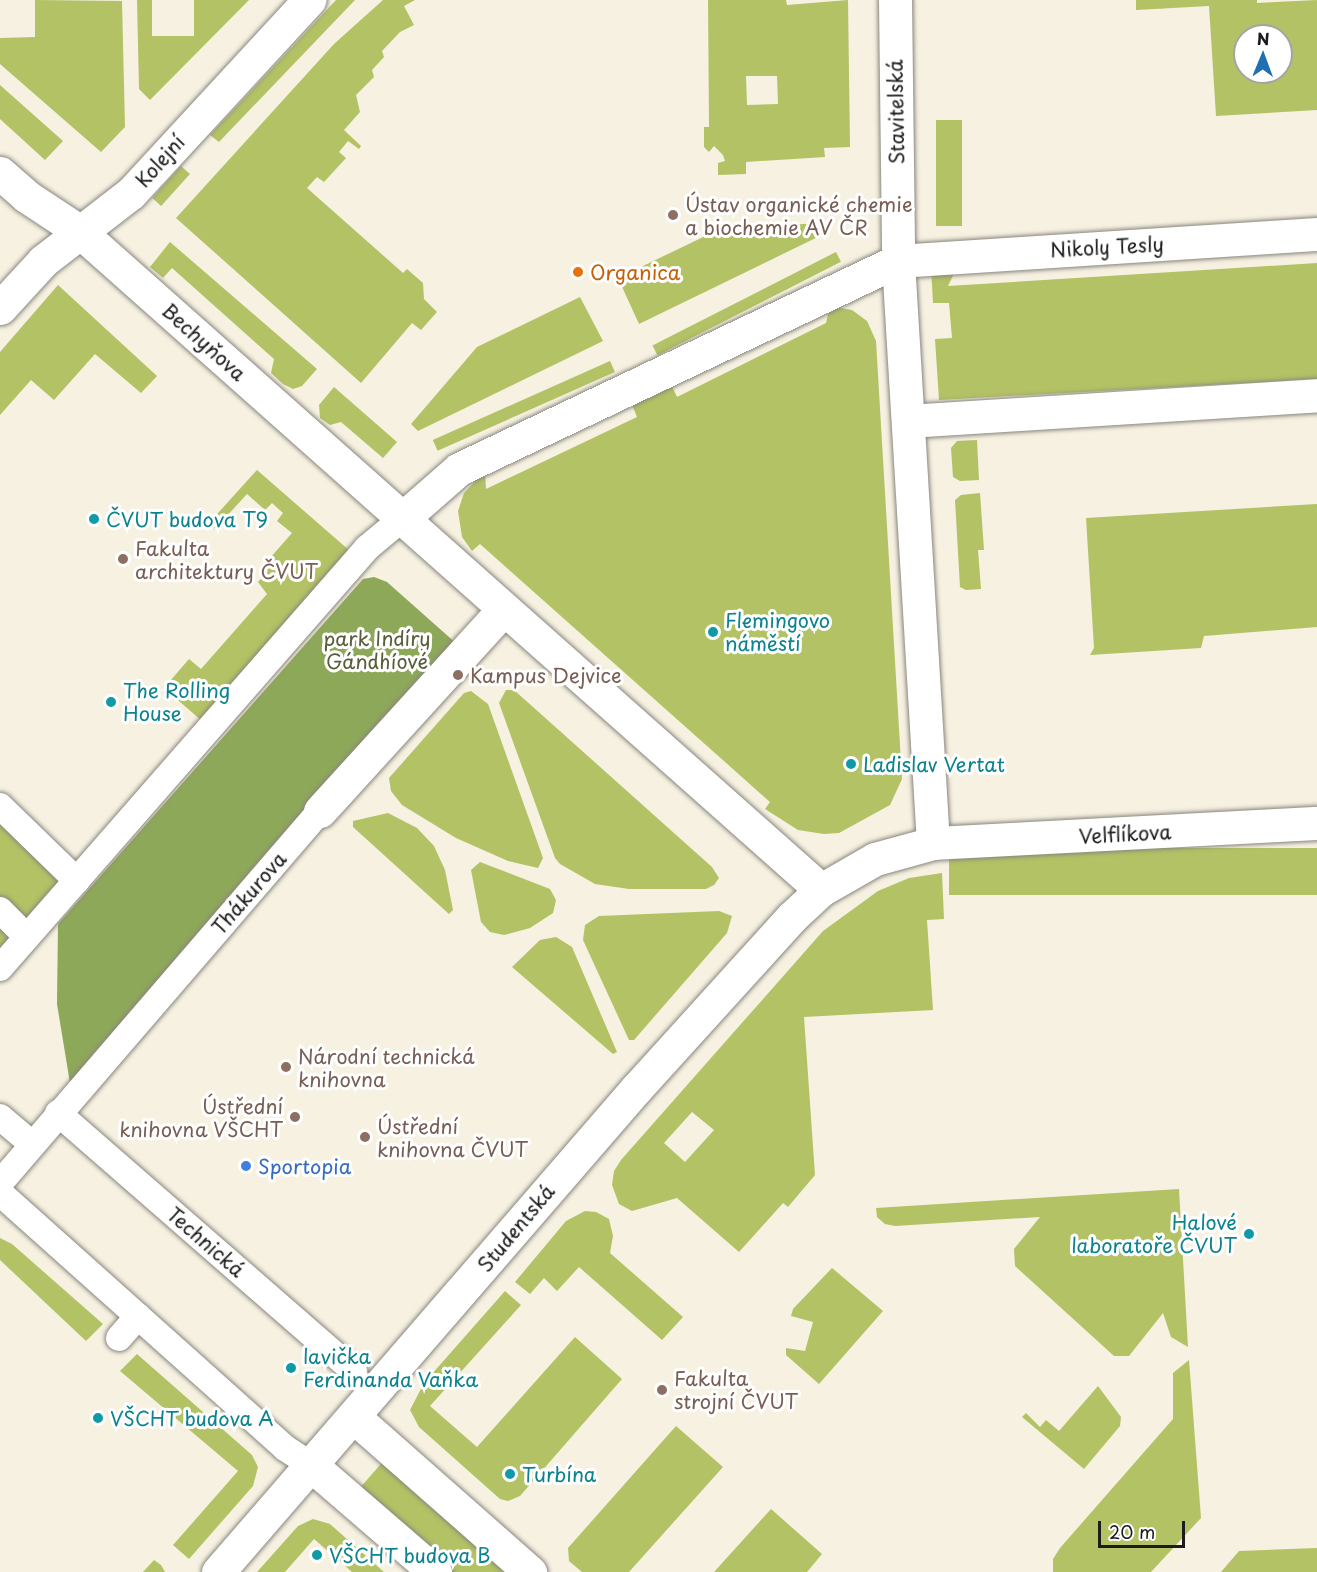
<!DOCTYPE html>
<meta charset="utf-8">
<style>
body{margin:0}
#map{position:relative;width:1317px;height:1572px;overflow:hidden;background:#f6f1e1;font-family:"Playpen Sans",sans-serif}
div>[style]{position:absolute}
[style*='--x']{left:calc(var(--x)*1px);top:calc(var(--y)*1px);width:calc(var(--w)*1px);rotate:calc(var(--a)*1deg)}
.green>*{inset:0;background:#b3c265;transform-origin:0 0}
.forest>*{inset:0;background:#8ea85a}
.roads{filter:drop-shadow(0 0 2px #89867e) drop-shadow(0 0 2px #89867e)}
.pedestrian>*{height:26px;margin:-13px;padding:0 13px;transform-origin:13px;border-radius:13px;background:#fff}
.minor>*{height:33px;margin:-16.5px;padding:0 16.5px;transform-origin:16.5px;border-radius:16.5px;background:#fff}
.dots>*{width:16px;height:16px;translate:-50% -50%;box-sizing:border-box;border:3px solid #fff;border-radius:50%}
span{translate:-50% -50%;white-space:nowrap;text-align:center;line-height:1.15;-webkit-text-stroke:6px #fff;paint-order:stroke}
.street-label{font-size:20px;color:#1c1c1c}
.education-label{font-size:20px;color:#785e54}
.left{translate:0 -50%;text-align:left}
.right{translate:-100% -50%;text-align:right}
.food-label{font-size:20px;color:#c56008}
.culture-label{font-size:20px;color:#0d838f}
.park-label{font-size:20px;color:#585e39}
.shop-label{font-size:20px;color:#366cbe}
.north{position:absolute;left:1233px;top:24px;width:60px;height:60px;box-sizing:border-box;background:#fff;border:2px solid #a4a4a4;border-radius:50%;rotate:1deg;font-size:16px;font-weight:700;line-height:24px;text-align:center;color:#1c1c1c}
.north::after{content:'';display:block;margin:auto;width:21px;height:27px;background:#1f6fb2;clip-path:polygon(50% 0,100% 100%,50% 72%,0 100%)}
.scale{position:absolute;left:1098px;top:1521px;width:87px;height:27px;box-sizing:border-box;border:3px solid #1c1c1c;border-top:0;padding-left:8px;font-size:18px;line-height:21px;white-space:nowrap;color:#1c1c1c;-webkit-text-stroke:4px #fff;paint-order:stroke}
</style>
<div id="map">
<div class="green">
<div style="clip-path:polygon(35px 0,122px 1px,125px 127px,101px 152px,0 64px,0 38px,35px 37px)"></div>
<div style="clip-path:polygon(137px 0,152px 0,152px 36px,194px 36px,194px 0,249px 0,150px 100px,139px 89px)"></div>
<div style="clip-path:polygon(336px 0,355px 0,219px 142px,210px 135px)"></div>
<div style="clip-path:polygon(383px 0,415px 0,404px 6px,414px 25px,400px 32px,382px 51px,384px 57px,372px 70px,374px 77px,356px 95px,360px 112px,344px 130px,361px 146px,359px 149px,348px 141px,339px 152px,346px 158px,324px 182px,317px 177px,307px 188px,403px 273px,407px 269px,423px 283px,424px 299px,437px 312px,421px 330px,412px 323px,361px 383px,176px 218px,334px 44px)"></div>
<div style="clip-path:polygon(evenodd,708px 0,786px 0,787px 5px,848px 0,850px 147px,824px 148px,825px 157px,746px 162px,746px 174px,718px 175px,718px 163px,725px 161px,723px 155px,714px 146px,709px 152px,704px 147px,704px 127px,709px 127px,708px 0,746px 76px,777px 76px,778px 104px,747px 105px,746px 76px)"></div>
<div style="clip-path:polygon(evenodd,1136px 0,1257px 0,1257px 3px,1317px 0,1317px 110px,1216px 116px,1209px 6px,1136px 10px,1136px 0,1245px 36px,1281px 36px,1281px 72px,1245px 72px,1245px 36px)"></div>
<div style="clip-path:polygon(0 85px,63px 141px,45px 160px,0 119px)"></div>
<div style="left:936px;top:120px;width:26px;height:106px"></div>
<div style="left:181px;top:166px;width:12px;height:43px;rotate:42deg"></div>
<div style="clip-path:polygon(825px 223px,826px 233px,639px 324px,618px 278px,722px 228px)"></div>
<div style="clip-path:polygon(170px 242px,317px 369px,302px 386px,293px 389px,283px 384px,271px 373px,274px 359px,172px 268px,163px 278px,150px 267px)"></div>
<div style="left:836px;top:252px;width:11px;height:206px;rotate:63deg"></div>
<div style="clip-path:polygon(959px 263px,948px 286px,1317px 263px,1317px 379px,939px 400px,935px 339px,952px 338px,949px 303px,933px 303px,931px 268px)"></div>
<div style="clip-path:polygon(58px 285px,157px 376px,141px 393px,95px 354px,54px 400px,31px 380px,0 415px,0 352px)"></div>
<div style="clip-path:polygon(580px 297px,603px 341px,418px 431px,411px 424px,477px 347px)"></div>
<div style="clip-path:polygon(830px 306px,852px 310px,867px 321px,876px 341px,902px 779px,890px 805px,839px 833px,824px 834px,798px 830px,765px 809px,770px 802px,480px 544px,472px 551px,462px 537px,458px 511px,464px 493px,485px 471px,486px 489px,637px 417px,631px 402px,670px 382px,677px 397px,826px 323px)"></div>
<div style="left:610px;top:361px;width:12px;height:194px;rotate:66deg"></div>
<div style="clip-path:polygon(334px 387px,397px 442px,383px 458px,341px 422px,330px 425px,320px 418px,319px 405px)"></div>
<div style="clip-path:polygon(977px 440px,979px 480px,960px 481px,953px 477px,951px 448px,957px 441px)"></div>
<div style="clip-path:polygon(257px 470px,350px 551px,202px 721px,164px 688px,189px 659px,201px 669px,267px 594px,258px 582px,268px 571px,263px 566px,292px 533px,277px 521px,283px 513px,272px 503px,265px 510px,247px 494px,215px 529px,209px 523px)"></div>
<div style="clip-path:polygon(980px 493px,984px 550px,978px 550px,981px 589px,966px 590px,960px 587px,955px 500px,961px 495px)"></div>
<div style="clip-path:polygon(1317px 504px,1317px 627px,1204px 636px,1201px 648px,1090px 655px,1094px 648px,1086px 518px)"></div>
<div style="clip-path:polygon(506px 690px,514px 690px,712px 867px,719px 878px,714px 885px,706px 889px,629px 889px,595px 884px,560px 864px,555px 858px,499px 703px)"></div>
<div style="clip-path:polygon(471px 691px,488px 704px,543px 858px,538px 868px,508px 861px,456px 838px,402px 805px,391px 791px,389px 778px,464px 693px)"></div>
<div style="clip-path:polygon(388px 813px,417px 828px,434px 846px,445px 870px,453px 910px,449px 914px,353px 827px,353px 821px)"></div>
<div style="clip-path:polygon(0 817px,60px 873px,58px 883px,0 948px)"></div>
<div style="left:1317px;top:848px;width:47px;height:368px;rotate:90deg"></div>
<div style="clip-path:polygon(480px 862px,550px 889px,556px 900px,553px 913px,530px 928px,504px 935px,490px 932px,481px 922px,471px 870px)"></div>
<div style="clip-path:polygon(evenodd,942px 873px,944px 919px,927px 920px,933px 1010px,804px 1017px,815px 1175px,788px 1207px,783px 1203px,739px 1252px,677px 1198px,632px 1211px,619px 1204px,612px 1185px,614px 1171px,621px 1160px,823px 931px,878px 891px,909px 878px,942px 873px,692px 1112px,714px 1130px,685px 1162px,664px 1143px,692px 1112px)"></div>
<div style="clip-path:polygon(719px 911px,732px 916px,727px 933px,634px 1040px,629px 1040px,583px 940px,585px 925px,599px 916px)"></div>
<div style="clip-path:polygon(556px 937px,572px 947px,617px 1052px,613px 1054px,512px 967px,540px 940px)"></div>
<div style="clip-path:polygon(1179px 1189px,1188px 1347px,1171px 1337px,1163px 1313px,1129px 1356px,1114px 1356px,1015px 1266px,1014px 1249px,1040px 1217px,895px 1226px,885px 1224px,877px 1217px,876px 1208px)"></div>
<div style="clip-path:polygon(585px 1211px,596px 1212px,609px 1219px,613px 1236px,610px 1253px,683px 1317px,662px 1340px,579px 1267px,557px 1291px,544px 1278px,530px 1294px,515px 1282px,566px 1221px)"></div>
<div style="clip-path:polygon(0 1238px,12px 1244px,103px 1324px,86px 1341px,0 1260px)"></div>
<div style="clip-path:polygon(832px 1268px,883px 1311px,819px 1384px,786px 1355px,786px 1348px,805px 1351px,813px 1322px,791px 1316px,793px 1309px)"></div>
<div style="clip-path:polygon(505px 1291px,521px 1305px,430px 1406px,477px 1447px,575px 1337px,622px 1379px,520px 1496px,508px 1501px,500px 1499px,419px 1427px,410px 1410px,424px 1383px)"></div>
<div style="clip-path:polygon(137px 1354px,252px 1455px,258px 1467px,253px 1486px,189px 1559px,173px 1545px,238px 1471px,120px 1371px)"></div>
<div style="clip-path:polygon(1189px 1360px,1201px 1518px,1151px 1572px,1053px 1572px,1053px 1559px,1060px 1548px,1173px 1419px,1173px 1373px)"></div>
<div style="clip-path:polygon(1098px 1386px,1121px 1417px,1120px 1426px,1084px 1469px,1022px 1417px,1026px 1413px,1040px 1427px,1046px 1420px,1059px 1431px)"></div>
<div style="clip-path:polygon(676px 1426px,723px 1467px,629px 1572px,582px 1572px,569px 1561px,568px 1548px)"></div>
<div style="clip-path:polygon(386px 1458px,515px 1572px,452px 1572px,359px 1489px)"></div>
<div style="clip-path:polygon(771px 1509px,822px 1554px,807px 1572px,714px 1572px)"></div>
<div style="clip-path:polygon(313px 1519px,330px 1524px,384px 1572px,352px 1572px,314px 1539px,285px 1572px,257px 1572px,298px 1526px)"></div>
<div style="clip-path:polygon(1317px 1548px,1317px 1572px,1221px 1572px,1239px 1551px)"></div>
<div style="clip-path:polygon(154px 1560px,161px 1565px,165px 1572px,143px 1572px)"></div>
</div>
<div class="forest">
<div style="clip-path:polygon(374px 577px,387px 582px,458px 645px,70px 1083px,57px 1004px,58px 924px,363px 579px)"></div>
</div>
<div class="roads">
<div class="pedestrian">
<div style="--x:0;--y:806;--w:107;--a:44.2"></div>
<div style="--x:0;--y:910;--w:38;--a:45"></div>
<div style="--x:0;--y:968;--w:558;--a:-48.85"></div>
<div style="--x:367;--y:548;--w:47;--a:-39.8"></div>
<div style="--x:58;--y:1113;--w:393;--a:41.1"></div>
<div style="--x:0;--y:1117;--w:42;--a:40.2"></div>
<div style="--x:0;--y:1183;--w:491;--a:-49.3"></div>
<div style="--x:0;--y:1193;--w:382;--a:41.8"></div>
<div style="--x:285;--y:1448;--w:31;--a:33"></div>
<div style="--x:119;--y:1338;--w:29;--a:-49"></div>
</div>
<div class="minor">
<div style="--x:895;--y:0;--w:261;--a:89.3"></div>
<div style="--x:898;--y:261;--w:583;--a:86.56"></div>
<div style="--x:0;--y:173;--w:35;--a:41"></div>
<div style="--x:26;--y:196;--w:64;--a:33.4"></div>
<div style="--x:79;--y:231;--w:992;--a:41.61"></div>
<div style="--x:0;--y:308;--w:64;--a:-47.5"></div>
<div style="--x:43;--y:261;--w:111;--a:-37.7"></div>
<div style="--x:131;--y:193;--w:263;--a:-47.3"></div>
<div style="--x:908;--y:421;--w:410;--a:-3.6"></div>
<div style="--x:403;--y:518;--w:74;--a:-41.2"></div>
<div style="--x:459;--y:469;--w:486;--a:-25.4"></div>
<div style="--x:898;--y:261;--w:420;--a:-3.7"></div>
<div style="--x:320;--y:811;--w:273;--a:-47.7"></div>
<div style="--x:354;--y:1417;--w:235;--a:41.4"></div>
<div style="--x:311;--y:1465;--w:164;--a:40.8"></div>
<div style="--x:218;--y:1572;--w:639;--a:-49.13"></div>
<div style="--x:636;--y:1089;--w:232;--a:-47.8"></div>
<div style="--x:792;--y:917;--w:40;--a:-43"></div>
<div style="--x:821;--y:890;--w:62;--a:-29.9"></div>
<div style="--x:875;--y:859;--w:60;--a:-15.4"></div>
<div style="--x:933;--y:843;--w:385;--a:-3"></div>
</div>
</div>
<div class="dots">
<div style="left:673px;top:215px;background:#8d6e63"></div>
<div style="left:578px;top:272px;background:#e8710a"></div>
<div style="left:94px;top:519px;background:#0f9aa8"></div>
<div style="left:123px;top:559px;background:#8d6e63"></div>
<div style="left:713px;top:632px;background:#0f9aa8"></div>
<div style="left:458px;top:675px;background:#8d6e63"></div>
<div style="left:111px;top:702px;background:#0f9aa8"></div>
<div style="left:851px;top:764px;background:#0f9aa8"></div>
<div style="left:286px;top:1067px;background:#8d6e63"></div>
<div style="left:295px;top:1117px;background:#8d6e63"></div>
<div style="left:365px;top:1137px;background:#8d6e63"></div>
<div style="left:246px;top:1166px;background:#3f7fe0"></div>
<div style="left:1249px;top:1234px;background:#0f9aa8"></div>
<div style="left:291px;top:1368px;background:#0f9aa8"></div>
<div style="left:662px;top:1390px;background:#8d6e63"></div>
<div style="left:98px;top:1418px;background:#0f9aa8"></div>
<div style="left:510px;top:1474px;background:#0f9aa8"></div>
<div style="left:317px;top:1555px;background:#0f9aa8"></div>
</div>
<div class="street-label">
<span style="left:896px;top:112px;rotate:-91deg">Stavitelská</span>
<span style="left:160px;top:161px;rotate:-48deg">Kolejní</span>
<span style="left:1107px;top:247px;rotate:-3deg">Nikoly Tesly</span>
<span style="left:204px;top:342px;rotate:42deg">Bechyňova</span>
<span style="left:1125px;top:834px;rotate:-3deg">Velflíkova</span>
<span style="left:249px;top:893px;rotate:-49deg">Thákurova</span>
<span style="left:516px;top:1228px;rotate:-50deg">Studentská</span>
<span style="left:206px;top:1242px;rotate:41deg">Technická</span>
</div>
<div class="education-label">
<span class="left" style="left:685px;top:216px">Ústav organické chemie<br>a biochemie AV ČR</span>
<span class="left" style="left:135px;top:560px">Fakulta<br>architektury ČVUT</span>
<span class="left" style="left:470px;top:675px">Kampus Dejvice</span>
<span class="left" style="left:298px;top:1068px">Národní technická<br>knihovna</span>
<span class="right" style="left:283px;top:1118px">Ústřední<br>knihovna VŠCHT</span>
<span class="left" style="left:377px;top:1138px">Ústřední<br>knihovna ČVUT</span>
<span class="left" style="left:674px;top:1390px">Fakulta<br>strojní ČVUT</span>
</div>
<div class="food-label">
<span class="left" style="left:590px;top:272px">Organica</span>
</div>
<div class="culture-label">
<span class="left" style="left:106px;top:519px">ČVUT budova T9</span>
<span class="left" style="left:725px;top:632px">Flemingovo<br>náměstí</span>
<span class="left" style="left:123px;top:702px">The Rolling<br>House</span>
<span class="left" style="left:863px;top:764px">Ladislav Vertat</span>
<span class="right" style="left:1237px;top:1234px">Halové<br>laboratoře ČVUT</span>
<span class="left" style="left:303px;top:1368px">lavička<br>Ferdinanda Vaňka</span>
<span class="left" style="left:110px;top:1418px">VŠCHT budova A</span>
<span class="left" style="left:522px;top:1474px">Turbína</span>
<span class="left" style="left:329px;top:1555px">VŠCHT budova B</span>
</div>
<div class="park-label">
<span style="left:377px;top:650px">park Indíry<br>Gándhíové</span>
</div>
<div class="shop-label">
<span class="left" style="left:258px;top:1166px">Sportopia</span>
</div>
<div class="north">N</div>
<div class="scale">20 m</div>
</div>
